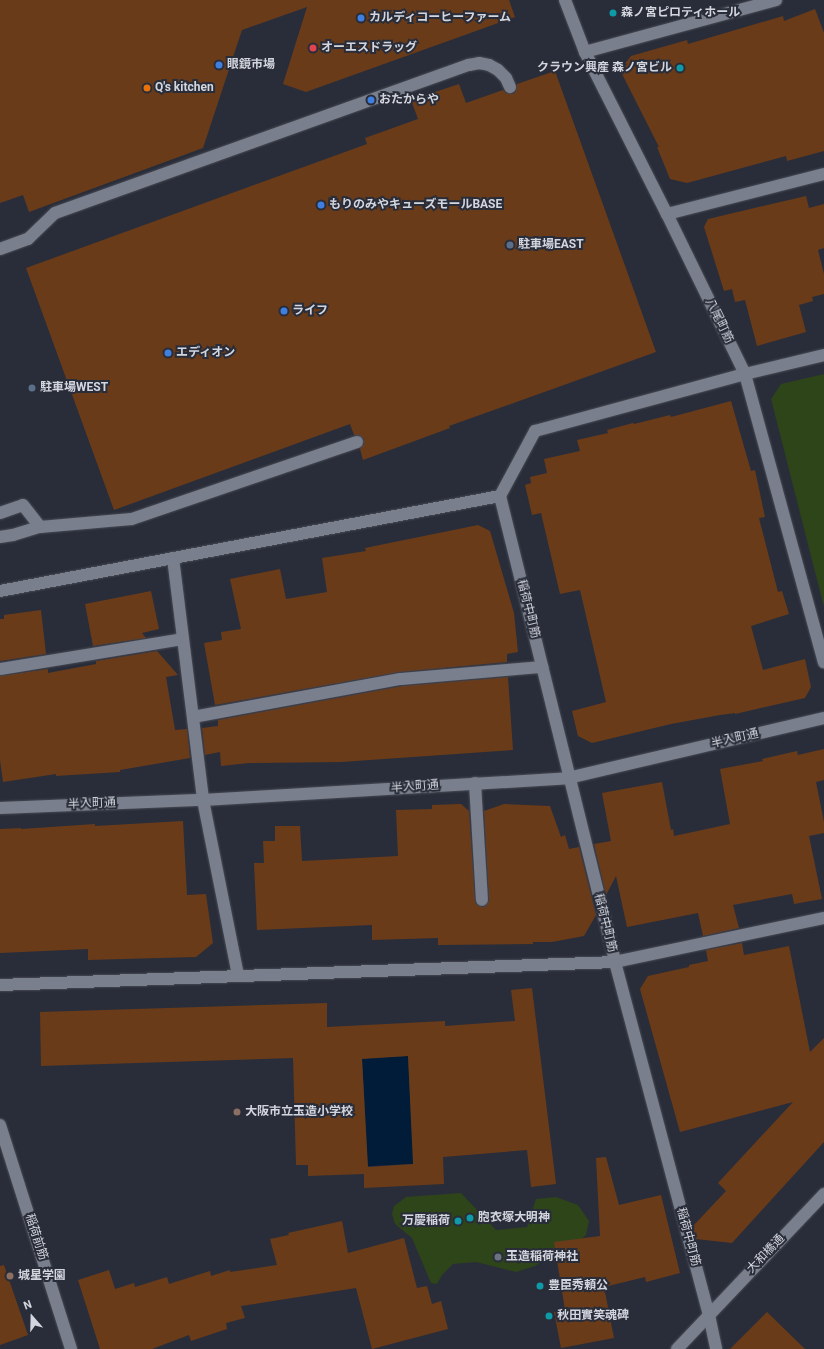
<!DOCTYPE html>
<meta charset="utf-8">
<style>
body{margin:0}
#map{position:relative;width:824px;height:1349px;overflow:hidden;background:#292d39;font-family:Roboto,"Noto Sans JP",sans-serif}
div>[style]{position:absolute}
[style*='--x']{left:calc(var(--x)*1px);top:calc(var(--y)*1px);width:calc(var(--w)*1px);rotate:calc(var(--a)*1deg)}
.green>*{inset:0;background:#2e4419}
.water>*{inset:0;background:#001c38;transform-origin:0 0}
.building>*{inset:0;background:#6a3b19}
.roads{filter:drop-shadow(0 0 1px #484b55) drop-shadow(0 0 1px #484b55)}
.minor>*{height:12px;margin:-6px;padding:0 6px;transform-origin:6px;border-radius:6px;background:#7a7f8d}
.dots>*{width:11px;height:11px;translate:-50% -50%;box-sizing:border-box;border:2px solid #292d39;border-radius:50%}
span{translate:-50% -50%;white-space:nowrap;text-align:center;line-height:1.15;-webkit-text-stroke:4px #292d39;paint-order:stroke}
.poi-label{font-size:12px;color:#d3d6de;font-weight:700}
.left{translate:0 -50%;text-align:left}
.right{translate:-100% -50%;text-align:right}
.street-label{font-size:12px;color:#d3d6de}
.north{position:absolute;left:12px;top:1297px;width:40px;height:40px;-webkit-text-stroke:3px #292d39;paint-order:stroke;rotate:340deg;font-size:11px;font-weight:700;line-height:16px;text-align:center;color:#d3d6de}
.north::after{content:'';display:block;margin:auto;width:14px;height:18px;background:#d3d6de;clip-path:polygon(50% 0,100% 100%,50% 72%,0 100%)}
</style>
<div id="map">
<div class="green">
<div style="clip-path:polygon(824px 374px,824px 607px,771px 399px,781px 384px)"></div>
<div style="clip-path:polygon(461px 1193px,496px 1230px,527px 1227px,536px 1199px,556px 1197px,578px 1205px,589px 1221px,586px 1235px,578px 1242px,561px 1247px,535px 1266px,516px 1272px,476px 1262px,453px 1264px,442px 1275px,437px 1284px,431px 1283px,412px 1238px,395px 1224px,392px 1214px,394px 1206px,406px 1197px)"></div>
</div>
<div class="water">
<div style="left:408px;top:1056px;width:108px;height:46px;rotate:87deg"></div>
</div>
<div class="building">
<div style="clip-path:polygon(0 0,509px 0,515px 17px,306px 92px,283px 84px,307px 7px,242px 30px,203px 148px,29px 212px,23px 195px,0 203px)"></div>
<div style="clip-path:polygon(815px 9px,824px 33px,824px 151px,787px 161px,786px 156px,687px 183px,670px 179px,657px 147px,659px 147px,620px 70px,631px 56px,687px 40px,688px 44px,783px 16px,784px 21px)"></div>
<div style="clip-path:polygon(555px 71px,656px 352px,449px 426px,450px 428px,363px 460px,360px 449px,364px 444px,364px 439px,359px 435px,354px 435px,350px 424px,114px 510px,26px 268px,367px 144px,365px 138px,418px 119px,411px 100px,459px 84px,466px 103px,503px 90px,506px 93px,513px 94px,516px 91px,517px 84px)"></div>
<div style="clip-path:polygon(806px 196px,809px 208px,824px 204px,824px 248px,818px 250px,824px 274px,824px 294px,812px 297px,813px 301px,799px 305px,806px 332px,757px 346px,745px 300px,735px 302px,732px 289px,724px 291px,704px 227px,708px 219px)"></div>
<div style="clip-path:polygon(731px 401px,751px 471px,755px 470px,765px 517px,759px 518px,778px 592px,782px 591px,789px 614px,751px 626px,763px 670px,805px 659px,811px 687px,805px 698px,735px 714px,735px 713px,720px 715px,671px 724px,592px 743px,578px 736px,572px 711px,606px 702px,580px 590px,560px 594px,541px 513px,532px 515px,525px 485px,531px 483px,530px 477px,547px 473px,544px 459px,580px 451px,577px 440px,608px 433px,607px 430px,633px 423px,634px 424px,670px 415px,671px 417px)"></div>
<div style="clip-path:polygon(478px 525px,490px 531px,514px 613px,518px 652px,507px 654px,507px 662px,400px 672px,215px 705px,204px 643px,222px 640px,221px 632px,241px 629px,230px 579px,280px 569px,286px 599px,327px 592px,322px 558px,366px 551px,365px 548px)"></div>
<div style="clip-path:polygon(151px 591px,159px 629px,142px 633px,146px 638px,93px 646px,85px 604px)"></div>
<div style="clip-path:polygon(41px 610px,46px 654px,0 661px,0 619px,4px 619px,4px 615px)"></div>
<div style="clip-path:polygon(157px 651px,178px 675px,166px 677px,175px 730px,187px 729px,190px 758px,120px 770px,120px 772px,56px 776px,56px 774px,3px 782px,0 760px,0 676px,48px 669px,48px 673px,96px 664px,96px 661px)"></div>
<div style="clip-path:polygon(508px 677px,513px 750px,341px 762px,249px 763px,221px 766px,220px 752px,205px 755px,202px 728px,218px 726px,218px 720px,402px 686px)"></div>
<div style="clip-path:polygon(824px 749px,824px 780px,816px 782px,824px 822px,824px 833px,809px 836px,822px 899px,794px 904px,792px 894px,733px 905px,739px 928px,703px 936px,698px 913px,627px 927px,616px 876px,606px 895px,594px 844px,611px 841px,602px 793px,662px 782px,671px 830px,673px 829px,674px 836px,730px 824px,720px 769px,763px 761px,762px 759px,797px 751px,798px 755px)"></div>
<div style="clip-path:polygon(461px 804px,469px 811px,475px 900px,476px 904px,482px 907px,486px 906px,489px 900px,484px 811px,504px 804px,550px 806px,561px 837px,565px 835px,569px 849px,579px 847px,596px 915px,584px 936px,552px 942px,533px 942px,533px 944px,438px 945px,438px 938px,372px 940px,372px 925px,257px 930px,254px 863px,264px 863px,263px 841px,275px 841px,275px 826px,300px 826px,302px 861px,398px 856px,396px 810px,432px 809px,432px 805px)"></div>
<div style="clip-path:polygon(183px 821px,187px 895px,206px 894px,213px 943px,196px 957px,88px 960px,88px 949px,0 953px,0 829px,21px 828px,21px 829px,95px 824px,95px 826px)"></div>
<div style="clip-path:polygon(742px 943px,744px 955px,789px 946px,810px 1052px,824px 1038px,824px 1142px,732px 1243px,696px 1239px,693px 1226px,726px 1191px,718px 1183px,793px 1102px,680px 1132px,640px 989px,648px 976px,689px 967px,689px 965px,708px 961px,706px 950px)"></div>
<div style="clip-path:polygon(evenodd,532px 988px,556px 1184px,531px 1187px,527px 1150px,443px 1157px,444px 1184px,364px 1188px,364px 1174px,308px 1176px,308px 1165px,296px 1165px,293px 1058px,41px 1066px,40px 1012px,327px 1003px,327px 1027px,445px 1021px,445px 1026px,515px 1021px,511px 990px,532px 988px,408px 1056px,413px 1164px,368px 1167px,362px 1059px,408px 1056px)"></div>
<div style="clip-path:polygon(606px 1157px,619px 1205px,661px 1195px,680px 1273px,646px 1282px,645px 1277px,604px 1287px,614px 1338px,561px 1348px,554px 1312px,565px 1310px,554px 1242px,600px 1236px,596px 1158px)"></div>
<div style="clip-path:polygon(342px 1221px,348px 1253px,404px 1238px,417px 1288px,427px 1286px,432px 1304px,441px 1301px,448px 1329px,372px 1349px,356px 1288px,241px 1306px,245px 1318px,226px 1323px,227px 1329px,191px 1341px,189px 1335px,152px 1349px,100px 1349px,78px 1280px,109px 1270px,115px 1289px,134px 1283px,135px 1287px,167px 1277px,169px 1284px,210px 1271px,211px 1276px,230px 1270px,230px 1272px,277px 1265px,270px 1239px,289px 1235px,288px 1233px)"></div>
<div style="clip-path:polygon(4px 1265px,28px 1335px,0 1345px,0 1266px)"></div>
<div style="clip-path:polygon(767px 1312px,805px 1349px,730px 1349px)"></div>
</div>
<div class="roads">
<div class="minor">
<div style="--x:565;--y:0;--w:56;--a:69"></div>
<div style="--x:585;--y:52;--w:182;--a:63.2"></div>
<div style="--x:667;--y:214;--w:178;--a:64"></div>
<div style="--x:745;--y:374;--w:299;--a:74.7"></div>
<div style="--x:585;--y:52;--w:198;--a:-15.2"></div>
<div style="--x:667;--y:214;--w:162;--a:-14.3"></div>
<div style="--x:0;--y:249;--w:30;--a:-20"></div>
<div style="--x:28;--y:239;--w:37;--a:-44"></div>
<div style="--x:55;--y:213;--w:440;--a:-19.7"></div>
<div style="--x:469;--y:65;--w:10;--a:-11"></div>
<div style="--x:479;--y:63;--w:10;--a:11"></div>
<div style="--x:489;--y:65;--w:10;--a:29"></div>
<div style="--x:498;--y:70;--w:11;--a:45"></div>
<div style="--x:506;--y:78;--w:10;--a:66"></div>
<div style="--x:500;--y:496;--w:480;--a:76.1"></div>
<div style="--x:615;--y:962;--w:365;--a:75.1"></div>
<div style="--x:709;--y:1315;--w:35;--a:78"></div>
<div style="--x:500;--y:496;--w:74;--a:-61.7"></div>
<div style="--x:535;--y:431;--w:218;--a:-15.2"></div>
<div style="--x:745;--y:374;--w:81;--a:-13.5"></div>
<div style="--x:0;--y:513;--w:24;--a:-19"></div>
<div style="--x:23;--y:505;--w:28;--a:52"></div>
<div style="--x:0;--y:537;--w:13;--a:-9"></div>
<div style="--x:13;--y:535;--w:28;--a:-17"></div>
<div style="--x:40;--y:527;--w:92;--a:-5"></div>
<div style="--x:132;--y:519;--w:238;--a:-18.9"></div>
<div style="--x:173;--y:558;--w:244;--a:82.9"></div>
<div style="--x:203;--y:800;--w:178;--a:78.7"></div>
<div style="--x:0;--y:591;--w:509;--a:-10.76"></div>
<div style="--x:0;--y:669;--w:185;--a:-9.3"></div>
<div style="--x:193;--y:717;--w:211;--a:-10.4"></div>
<div style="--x:401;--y:679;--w:142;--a:-4.9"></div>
<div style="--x:475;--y:783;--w:117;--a:86.6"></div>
<div style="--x:0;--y:808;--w:203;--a:-2.3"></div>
<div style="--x:203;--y:800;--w:366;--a:-3.4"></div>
<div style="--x:568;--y:778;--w:263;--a:-13.2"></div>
<div style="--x:0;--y:985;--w:615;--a:-2.14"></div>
<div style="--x:615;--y:962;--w:214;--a:-11.9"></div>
<div style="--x:0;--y:1125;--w:235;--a:72.4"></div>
<div style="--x:677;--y:1349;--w:214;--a:-46.5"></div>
</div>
</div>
<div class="dots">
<div style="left:613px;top:13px;background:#0f9aa8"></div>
<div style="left:361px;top:18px;background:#3f7fe0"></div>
<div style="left:313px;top:48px;background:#e0444e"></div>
<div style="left:219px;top:65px;background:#3f7fe0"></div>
<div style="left:680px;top:68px;background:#0f9aa8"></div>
<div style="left:147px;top:88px;background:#e8710a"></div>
<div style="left:371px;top:100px;background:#3f7fe0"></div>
<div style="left:321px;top:205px;background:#3f7fe0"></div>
<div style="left:510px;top:245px;background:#5c6f8a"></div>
<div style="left:284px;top:311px;background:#3f7fe0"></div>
<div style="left:168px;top:353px;background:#3f7fe0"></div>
<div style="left:32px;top:388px;background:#5c6f8a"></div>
<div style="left:237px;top:1112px;background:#8d6e63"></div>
<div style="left:470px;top:1218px;background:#0f9aa8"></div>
<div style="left:458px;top:1221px;background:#0f9aa8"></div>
<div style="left:498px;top:1257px;background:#6b7280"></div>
<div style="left:10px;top:1276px;background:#8d6e63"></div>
<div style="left:540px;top:1286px;background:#0f9aa8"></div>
<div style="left:549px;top:1316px;background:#0f9aa8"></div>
</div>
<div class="poi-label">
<span class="left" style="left:621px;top:13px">森ノ宮ピロティホール</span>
<span class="left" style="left:369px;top:18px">カルディコーヒーファーム</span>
<span class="left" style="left:321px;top:48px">オーエスドラッグ</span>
<span class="left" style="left:227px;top:65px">眼鏡市場</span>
<span class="right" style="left:672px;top:68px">クラウン興産 森ノ宮ビル</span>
<span class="left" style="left:155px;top:88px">Q's kitchen</span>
<span class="left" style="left:379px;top:100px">おたからや</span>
<span class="left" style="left:329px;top:205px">もりのみやキューズモールBASE</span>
<span class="left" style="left:518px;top:245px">駐車場EAST</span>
<span class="left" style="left:292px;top:311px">ライフ</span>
<span class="left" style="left:176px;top:353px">エディオン</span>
<span class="left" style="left:40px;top:388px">駐車場WEST</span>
<span class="left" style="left:245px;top:1112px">大阪市立玉造小学校</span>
<span class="left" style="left:478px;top:1218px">胞衣塚大明神</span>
<span class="right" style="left:450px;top:1221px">万慶稲荷</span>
<span class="left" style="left:506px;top:1257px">玉造稲荷神社</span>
<span class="left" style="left:18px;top:1276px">城星学園</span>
<span class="left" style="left:548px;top:1286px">豊臣秀頼公</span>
<span class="left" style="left:557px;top:1316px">秋田實笑魂碑</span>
</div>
<div class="street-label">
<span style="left:719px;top:321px;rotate:64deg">八尾町筋</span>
<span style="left:528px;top:609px;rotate:76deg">稲荷中町筋</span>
<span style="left:735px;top:739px;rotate:-13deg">半入町通</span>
<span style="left:415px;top:787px;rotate:-4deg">半入町通</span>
<span style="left:92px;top:804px;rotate:-2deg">半入町通</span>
<span style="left:605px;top:923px;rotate:76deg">稲荷中町筋</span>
<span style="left:36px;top:1237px;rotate:72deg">稲荷前筋</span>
<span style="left:688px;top:1237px;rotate:75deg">稲荷中町筋</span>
<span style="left:766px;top:1254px;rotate:-46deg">大和橋通</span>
</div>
<div class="north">N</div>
</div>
